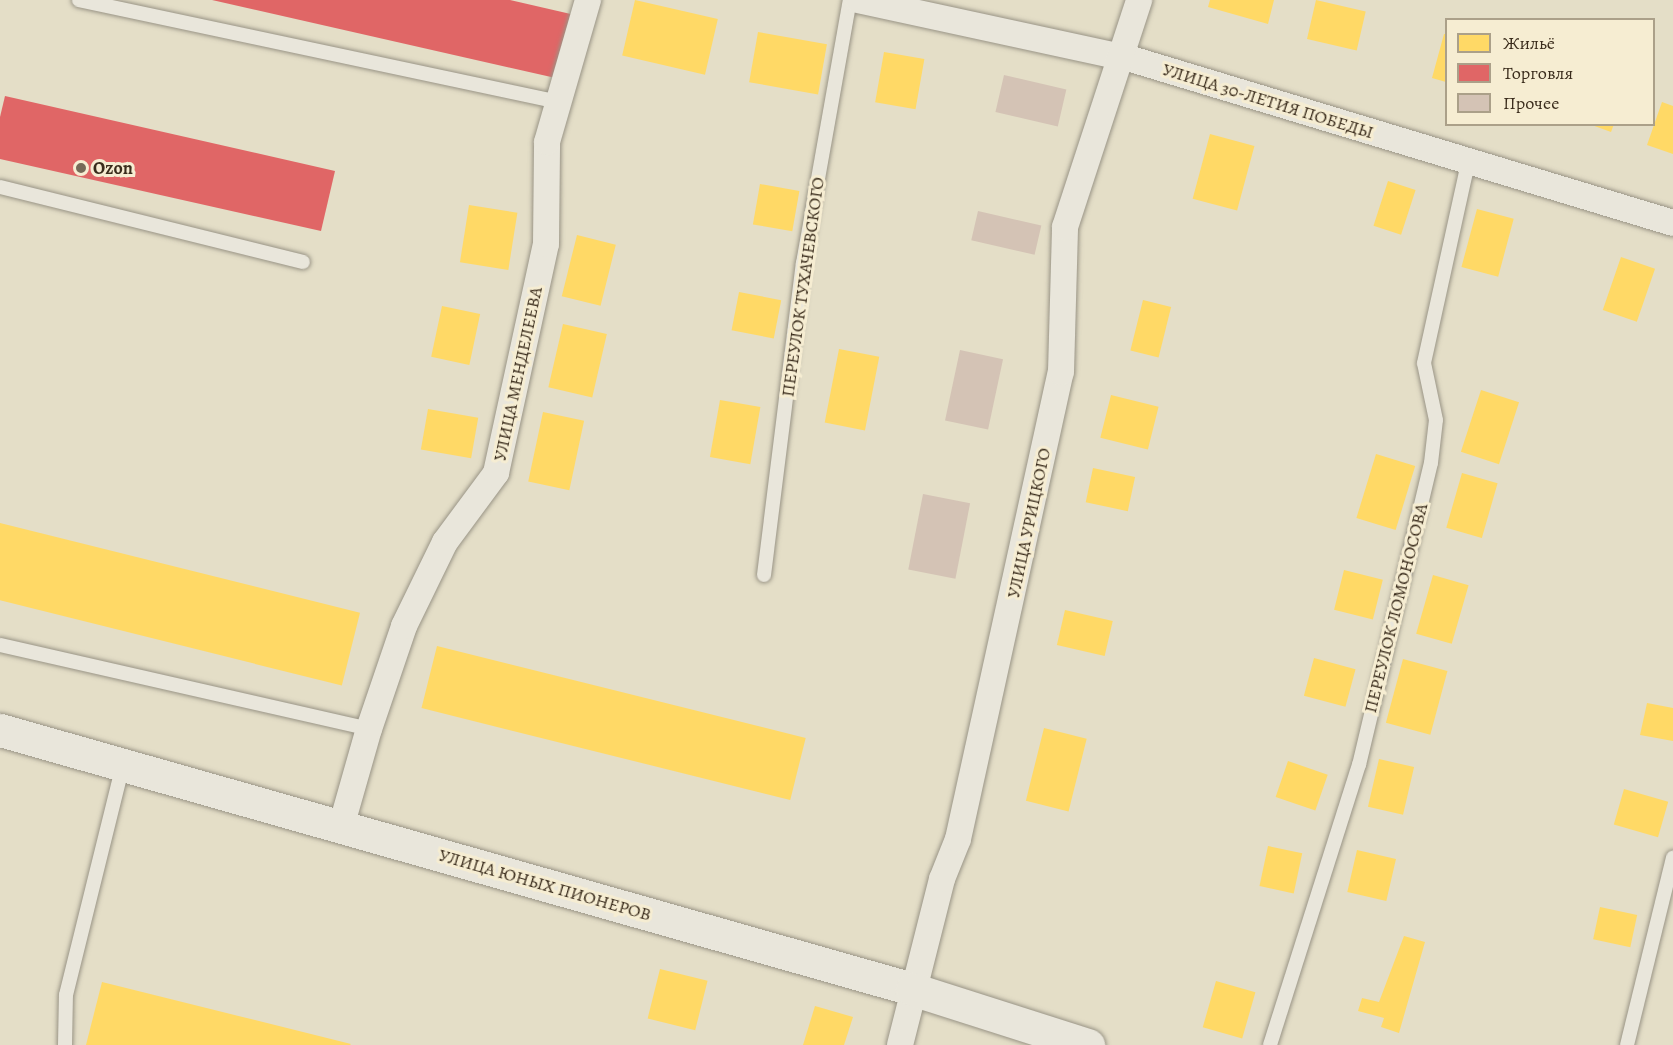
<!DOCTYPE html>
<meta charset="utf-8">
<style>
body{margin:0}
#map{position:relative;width:1673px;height:1045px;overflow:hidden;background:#e4dec7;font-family:Alegreya,serif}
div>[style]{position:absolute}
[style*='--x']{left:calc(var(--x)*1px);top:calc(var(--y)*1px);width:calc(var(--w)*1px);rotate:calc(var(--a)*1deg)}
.homes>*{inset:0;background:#ffd966;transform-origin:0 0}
.shops>*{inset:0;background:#e06666}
.building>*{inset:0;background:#d4c3b5;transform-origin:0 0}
.roads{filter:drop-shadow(0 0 2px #999486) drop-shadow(0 0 2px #999486)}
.lane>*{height:14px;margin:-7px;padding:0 7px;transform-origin:7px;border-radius:7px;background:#e9e6db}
.street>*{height:26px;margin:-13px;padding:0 13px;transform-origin:13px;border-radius:13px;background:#e9e6db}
.secondary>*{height:33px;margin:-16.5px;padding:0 16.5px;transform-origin:16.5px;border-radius:16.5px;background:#e9e6db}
.dots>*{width:16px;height:16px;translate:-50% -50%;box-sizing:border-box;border:3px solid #f6edd2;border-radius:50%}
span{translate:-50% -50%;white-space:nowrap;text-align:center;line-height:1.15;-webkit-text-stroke:6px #f6edd2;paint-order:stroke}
.street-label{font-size:18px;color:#3a2c1c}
.poi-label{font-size:18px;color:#3a2c1c;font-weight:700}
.left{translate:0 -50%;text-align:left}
.legend{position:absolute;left:1445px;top:18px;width:210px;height:108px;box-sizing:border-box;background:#f6edd2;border:2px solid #aba089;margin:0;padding:8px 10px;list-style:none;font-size:18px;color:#3a2c1c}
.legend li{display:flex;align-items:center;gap:12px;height:30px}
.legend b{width:30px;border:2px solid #aba089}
</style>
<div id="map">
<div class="homes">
<div style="left:635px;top:0;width:85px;height:57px;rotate:13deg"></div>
<div style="clip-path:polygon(1210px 0,1274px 0,1268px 24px,1208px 7px)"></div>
<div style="left:1316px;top:0;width:51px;height:40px;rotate:13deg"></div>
<div style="left:758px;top:32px;width:70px;height:51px;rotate:10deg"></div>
<div style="clip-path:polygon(1444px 34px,1446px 34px,1446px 82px,1432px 78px)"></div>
<div style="left:884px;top:52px;width:41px;height:51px;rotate:10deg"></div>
<div style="clip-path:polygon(1662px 102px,1673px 106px,1673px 154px,1647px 145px)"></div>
<div style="clip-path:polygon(1589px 124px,1614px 124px,1611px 132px)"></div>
<div style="left:1210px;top:134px;width:46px;height:67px;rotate:15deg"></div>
<div style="left:1388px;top:181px;width:29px;height:47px;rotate:18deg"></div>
<div style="left:760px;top:184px;width:40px;height:41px;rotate:10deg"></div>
<div style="left:469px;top:205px;width:49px;height:58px;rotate:9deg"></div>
<div style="left:1477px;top:209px;width:38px;height:60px;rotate:15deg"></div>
<div style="left:577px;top:235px;width:40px;height:63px;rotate:14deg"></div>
<div style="left:1621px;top:257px;width:36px;height:56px;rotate:19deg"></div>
<div style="left:739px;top:292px;width:43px;height:39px;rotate:11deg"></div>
<div style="left:1143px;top:300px;width:29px;height:52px;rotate:14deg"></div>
<div style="left:442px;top:306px;width:39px;height:52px;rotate:12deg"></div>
<div style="left:563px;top:324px;width:45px;height:65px;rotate:13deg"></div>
<div style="left:839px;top:349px;width:41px;height:75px;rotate:11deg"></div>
<div style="left:1481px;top:390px;width:40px;height:65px;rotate:18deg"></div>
<div style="left:1111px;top:395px;width:49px;height:44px;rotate:14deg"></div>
<div style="left:720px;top:400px;width:41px;height:58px;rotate:10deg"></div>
<div style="left:428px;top:409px;width:51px;height:41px;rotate:10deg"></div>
<div style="left:543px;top:412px;width:42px;height:71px;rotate:12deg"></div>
<div style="left:1376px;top:454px;width:41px;height:67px;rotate:17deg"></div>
<div style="left:1093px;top:468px;width:43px;height:35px;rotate:12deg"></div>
<div style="left:1462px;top:473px;width:37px;height:57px;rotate:16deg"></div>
<div style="left:0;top:523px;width:371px;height:75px;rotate:14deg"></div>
<div style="left:1344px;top:570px;width:40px;height:41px;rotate:14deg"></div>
<div style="left:1433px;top:575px;width:37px;height:61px;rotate:16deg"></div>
<div style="left:1065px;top:610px;width:49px;height:36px;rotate:13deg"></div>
<div style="left:437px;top:646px;width:380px;height:64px;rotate:14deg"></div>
<div style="left:1314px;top:658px;width:43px;height:39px;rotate:15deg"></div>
<div style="left:1403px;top:659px;width:46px;height:66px;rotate:15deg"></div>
<div style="clip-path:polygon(1647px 703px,1673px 708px,1673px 741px,1640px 735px)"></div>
<div style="left:1044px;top:728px;width:44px;height:75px;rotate:14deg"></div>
<div style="left:1379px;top:759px;width:36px;height:49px;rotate:13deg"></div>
<div style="left:1288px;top:761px;width:42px;height:38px;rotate:19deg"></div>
<div style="left:1624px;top:789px;width:46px;height:37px;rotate:16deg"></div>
<div style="left:1268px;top:846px;width:35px;height:41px;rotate:12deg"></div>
<div style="left:1357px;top:850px;width:40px;height:43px;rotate:13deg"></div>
<div style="left:1600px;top:907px;width:38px;height:33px;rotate:12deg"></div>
<div style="clip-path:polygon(1404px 936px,1425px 942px,1399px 1033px,1381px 1027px,1384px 1018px,1358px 1011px,1362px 998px,1379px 1002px)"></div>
<div style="left:660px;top:969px;width:49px;height:51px;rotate:14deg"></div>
<div style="left:1216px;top:981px;width:41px;height:48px;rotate:16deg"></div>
<div style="clip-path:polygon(102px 982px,351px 1044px,350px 1045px,86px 1045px)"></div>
<div style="clip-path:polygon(815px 1006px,853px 1017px,844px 1045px,803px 1045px)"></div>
</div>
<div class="shops">
<div style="clip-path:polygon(212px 0,510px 0,575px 15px,560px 79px)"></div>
<div style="clip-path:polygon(5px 96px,335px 171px,321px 231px,0 159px,0 117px)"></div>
</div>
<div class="building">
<div style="left:1004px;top:75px;width:64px;height:38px;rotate:13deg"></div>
<div style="left:978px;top:211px;width:65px;height:30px;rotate:13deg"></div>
<div style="left:960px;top:350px;width:44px;height:72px;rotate:12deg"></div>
<div style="left:923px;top:494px;width:48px;height:77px;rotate:11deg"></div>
</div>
<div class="roads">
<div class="lane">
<div style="--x:79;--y:0;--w:489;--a:12"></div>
<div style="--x:0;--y:187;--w:312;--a:13.9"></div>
<div style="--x:764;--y:575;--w:314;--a:-82.9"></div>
<div style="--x:803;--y:263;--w:267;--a:-79.9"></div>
<div style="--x:0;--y:645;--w:378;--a:12.8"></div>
<div style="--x:65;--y:1045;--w:50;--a:-88.9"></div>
<div style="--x:66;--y:995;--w:238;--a:-76.1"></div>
<div style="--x:1270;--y:1045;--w:294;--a:-72.4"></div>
<div style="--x:1359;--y:765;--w:310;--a:-76.6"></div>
<div style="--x:1431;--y:463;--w:43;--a:-83.4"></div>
<div style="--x:1436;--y:420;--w:58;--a:-101.9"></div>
<div style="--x:1424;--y:363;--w:205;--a:-77.6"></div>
<div style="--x:1627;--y:1045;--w:193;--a:-76.2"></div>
</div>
<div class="street">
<div style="--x:858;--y:0;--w:279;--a:12.2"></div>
<div style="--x:1131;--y:59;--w:566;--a:16.83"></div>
<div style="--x:341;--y:827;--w:102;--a:-74.1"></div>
<div style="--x:369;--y:729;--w:109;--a:-71.2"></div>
<div style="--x:404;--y:626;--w:93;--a:-64"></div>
<div style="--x:445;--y:542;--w:86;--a:-53.5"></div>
<div style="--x:496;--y:473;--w:234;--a:-77.7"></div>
<div style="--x:546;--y:244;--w:102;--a:-89.4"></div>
<div style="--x:547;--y:142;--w:148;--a:-73.9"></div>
<div style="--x:900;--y:1045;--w:171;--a:-75.8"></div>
<div style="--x:942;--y:879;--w:43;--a:-68.2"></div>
<div style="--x:958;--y:839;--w:478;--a:-77.6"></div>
<div style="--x:1061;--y:372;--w:145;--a:-88.4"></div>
<div style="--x:1065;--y:227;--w:239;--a:-71.9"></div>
</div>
<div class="secondary">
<div style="--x:0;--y:730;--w:948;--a:15.85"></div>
<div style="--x:912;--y:989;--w:185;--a:17.7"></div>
</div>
</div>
<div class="dots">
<div style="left:81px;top:168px;background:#766a58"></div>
</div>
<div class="street-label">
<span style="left:1268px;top:101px;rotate:17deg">УЛИЦА 30-ЛЕТИЯ ПОБЕДЫ</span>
<span style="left:803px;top:287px;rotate:-82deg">ПЕРЕУЛОК ТУХАЧЕВСКОГО</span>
<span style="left:518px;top:374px;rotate:-78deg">УЛИЦА МЕНДЕЛЕЕВА</span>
<span style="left:1029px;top:523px;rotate:-78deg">УЛИЦА УРИЦКОГО</span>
<span style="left:1396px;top:608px;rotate:-76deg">ПЕРЕУЛОК ЛОМОНОСОВА</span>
<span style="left:545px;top:885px;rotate:16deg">УЛИЦА ЮНЫХ ПИОНЕРОВ</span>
</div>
<div class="poi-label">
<span class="left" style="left:93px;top:168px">Ozon</span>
</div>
<ul class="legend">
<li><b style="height:16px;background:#ffd966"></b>Жильё</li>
<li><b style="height:16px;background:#e06666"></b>Торговля</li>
<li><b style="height:16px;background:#d4c3b5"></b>Прочее</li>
</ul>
</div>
